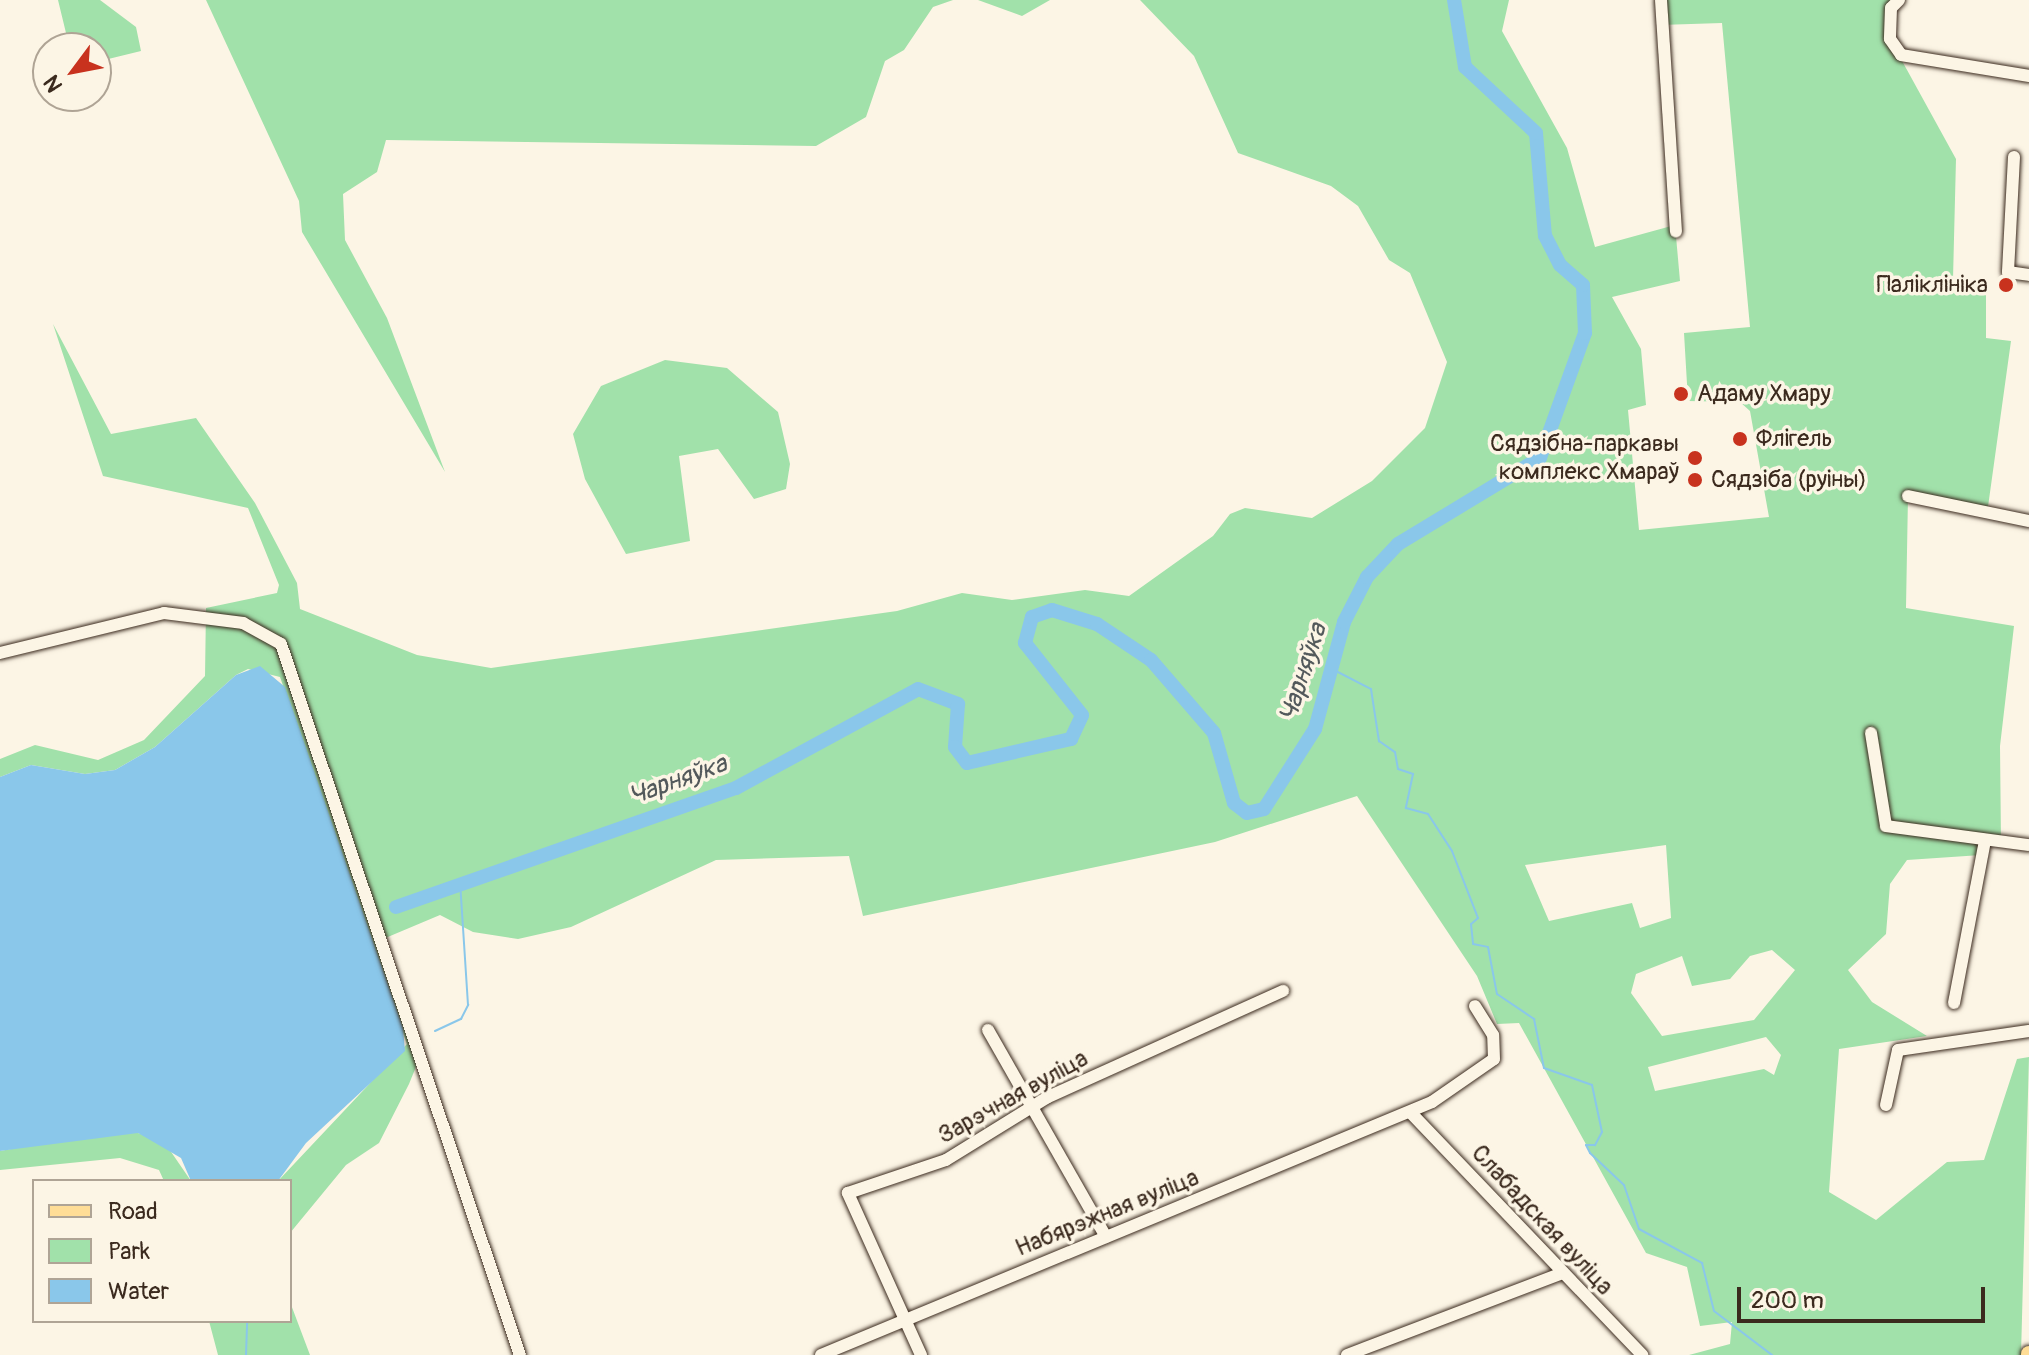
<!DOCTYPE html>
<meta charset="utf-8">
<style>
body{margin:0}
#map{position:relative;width:2029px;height:1355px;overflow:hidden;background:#fcf5e5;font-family:Pangolin,sans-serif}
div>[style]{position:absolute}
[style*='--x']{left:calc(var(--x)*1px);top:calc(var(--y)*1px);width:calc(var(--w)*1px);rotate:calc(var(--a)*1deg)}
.green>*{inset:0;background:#a1e1aa}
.water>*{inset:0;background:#8ac7ea}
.stream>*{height:2px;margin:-1px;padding:0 1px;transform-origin:1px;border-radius:1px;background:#8ac7ea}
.river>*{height:14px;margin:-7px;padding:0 7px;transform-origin:7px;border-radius:7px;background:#8ac7ea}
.roads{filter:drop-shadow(0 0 2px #3b2a1e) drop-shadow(0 0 2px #3b2a1e)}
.minor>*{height:12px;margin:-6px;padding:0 6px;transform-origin:6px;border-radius:6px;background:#fcf5e5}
.major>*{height:16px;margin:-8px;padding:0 8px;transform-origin:8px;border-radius:8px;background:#ffdd96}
.dots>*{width:22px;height:22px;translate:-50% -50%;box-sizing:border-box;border:4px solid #fcf5e5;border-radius:50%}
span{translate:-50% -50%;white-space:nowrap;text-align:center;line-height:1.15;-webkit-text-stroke:7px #fcf5e5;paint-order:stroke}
.poi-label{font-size:24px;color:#3b2a1e}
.right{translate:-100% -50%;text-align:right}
.left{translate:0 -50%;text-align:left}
.street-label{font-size:24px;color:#3b2a1e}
.water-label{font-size:26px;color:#53595b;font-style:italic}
.legend{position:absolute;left:32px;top:1179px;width:260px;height:144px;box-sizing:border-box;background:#fcf5e5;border:2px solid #afa495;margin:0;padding:10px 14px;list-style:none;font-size:24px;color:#3b2a1e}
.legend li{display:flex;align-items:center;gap:16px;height:40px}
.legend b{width:40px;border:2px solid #afa495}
.north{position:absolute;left:32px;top:32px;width:80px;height:80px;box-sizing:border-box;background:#fcf5e5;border:2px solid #afa495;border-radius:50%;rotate:238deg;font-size:22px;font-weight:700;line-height:32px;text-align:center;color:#3b2a1e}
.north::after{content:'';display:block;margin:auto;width:28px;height:36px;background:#c8321e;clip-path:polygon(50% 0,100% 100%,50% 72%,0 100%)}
.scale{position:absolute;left:1737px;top:1287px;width:248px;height:36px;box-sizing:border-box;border:4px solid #3b2a1e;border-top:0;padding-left:10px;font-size:24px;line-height:28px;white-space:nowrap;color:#3b2a1e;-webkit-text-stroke:6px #fcf5e5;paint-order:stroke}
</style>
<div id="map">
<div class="green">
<div style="clip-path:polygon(58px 0,100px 0,136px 27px,141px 51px,96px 62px,96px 48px,76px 48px,66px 33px)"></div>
<div style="clip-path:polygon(206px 0,953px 0,933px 7px,904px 50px,885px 61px,866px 117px,816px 146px,386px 140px,377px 172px,343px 194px,345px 240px,387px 318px,445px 472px,302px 232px,299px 201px)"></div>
<div style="clip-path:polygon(978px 0,1050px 0,1022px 16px)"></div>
<div style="clip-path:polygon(evenodd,1140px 0,1509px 0,1502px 31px,1567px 148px,1595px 247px,1675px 225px,1680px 281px,1612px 297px,1641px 349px,1646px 405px,1628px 410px,1639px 530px,1769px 517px,1750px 411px,1740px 402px,1688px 401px,1684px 333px,1750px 327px,1722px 23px,1660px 25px,1666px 0,1899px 0,1890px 39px,1956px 159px,1953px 279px,1986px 283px,1986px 338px,2011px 341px,1987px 514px,1908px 496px,1906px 608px,2014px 626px,2000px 746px,2001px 842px,1985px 840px,1981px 855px,1907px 860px,1890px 884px,1886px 934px,1848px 970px,1872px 1002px,1927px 1036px,1839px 1049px,1829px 1192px,1876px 1220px,1947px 1162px,1984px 1160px,2017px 1059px,2029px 1057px,2021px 1355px,1689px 1355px,1730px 1344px,1732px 1322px,1700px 1326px,1687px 1267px,1646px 1253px,1519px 1023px,1497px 1024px,1477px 976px,1357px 796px,1215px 842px,863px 916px,849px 856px,716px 860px,571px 927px,518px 939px,473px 932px,440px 915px,383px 939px,422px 1052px,409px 1084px,379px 1143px,346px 1165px,290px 1233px,290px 1181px,278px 1181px,407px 1044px,280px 677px,248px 669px,236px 675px,155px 747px,115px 770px,85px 774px,31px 765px,0 777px,0 759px,35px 745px,98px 760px,144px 740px,205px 676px,206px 608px,277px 593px,279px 585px,248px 508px,103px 476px,53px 324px,111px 434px,196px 418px,255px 503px,297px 583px,300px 609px,417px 655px,491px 668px,897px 611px,962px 593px,1012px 600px,1085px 590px,1129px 596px,1213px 536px,1230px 514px,1245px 508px,1312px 518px,1372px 481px,1425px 428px,1447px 362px,1410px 273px,1389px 260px,1358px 206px,1331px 186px,1238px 153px,1194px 56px,1140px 0,1666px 845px,1671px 918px,1640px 928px,1632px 903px,1549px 921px,1525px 865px,1666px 845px,1140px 0,1772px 950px,1795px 970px,1754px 1020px,1662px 1036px,1631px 993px,1636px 974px,1682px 956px,1692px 986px,1730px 979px,1750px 956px,1772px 950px,1140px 0,1766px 1037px,1781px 1055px,1774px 1075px,1764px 1069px,1655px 1091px,1648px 1067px,1766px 1037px)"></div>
<div style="clip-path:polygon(665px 360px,727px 368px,778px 412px,790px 464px,786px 489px,754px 499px,718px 449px,679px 456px,690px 541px,626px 554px,585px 479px,573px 434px,601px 386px)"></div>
<div style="clip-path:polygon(99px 1133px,138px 1133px,165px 1143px,191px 1181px,164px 1181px,159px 1170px,120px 1158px,0 1170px,0 1151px)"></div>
<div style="clip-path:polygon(290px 1302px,310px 1355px,218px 1355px,209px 1321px,290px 1321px)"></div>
</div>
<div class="water">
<div style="clip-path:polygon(260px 666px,285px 687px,403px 1028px,405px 1051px,306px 1143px,278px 1181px,191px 1181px,181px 1158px,138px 1133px,0 1151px,0 777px,31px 765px,85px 774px,115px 770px,155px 747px,236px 675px)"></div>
</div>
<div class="stream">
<div style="--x:1332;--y:669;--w:44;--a:27.1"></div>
<div style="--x:1371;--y:689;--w:53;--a:81.3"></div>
<div style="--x:1379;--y:741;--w:19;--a:35"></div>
<div style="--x:1395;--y:752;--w:17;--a:80"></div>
<div style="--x:1398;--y:769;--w:16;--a:18"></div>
<div style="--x:1413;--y:774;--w:35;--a:102"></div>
<div style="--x:1406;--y:808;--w:23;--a:15"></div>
<div style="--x:1428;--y:814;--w:44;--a:57"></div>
<div style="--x:1452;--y:851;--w:72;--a:68.8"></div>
<div style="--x:1478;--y:918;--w:9;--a:139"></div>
<div style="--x:1471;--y:924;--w:20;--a:84"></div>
<div style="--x:1473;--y:944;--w:15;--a:11"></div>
<div style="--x:1488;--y:947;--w:48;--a:79.2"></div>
<div style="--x:1497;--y:994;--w:45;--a:34"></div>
<div style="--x:1534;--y:1019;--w:50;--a:78.5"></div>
<div style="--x:1544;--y:1068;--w:51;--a:19.5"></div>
<div style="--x:1592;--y:1085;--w:48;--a:78"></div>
<div style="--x:1602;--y:1132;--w:15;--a:118"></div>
<div style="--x:1595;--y:1145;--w:9;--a:180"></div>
<div style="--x:1586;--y:1145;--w:9;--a:63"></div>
<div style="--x:1590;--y:1153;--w:47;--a:43.3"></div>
<div style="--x:1624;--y:1185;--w:46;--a:71.2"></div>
<div style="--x:1639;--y:1229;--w:72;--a:28.4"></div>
<div style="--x:1702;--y:1263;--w:49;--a:76"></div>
<div style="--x:1714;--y:1311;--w:73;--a:37.2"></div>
<div style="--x:435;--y:1031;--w:29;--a:-25"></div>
<div style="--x:461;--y:1019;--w:16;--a:-63"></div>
<div style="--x:468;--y:1005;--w:124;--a:-93.7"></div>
<div style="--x:246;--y:1355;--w:34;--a:-88"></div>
</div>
<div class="river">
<div style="--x:396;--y:907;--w:360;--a:-19.3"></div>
<div style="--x:736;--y:788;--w:207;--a:-28.5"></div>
<div style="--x:918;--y:689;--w:43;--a:20.6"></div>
<div style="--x:958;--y:704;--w:43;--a:94"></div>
<div style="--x:955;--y:747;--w:20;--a:53"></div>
<div style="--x:967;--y:763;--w:107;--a:-13"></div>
<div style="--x:1071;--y:739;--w:26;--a:-65"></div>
<div style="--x:1082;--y:715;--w:92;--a:-128.4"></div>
<div style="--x:1025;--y:643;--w:27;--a:-75"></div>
<div style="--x:1032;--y:617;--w:21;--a:-19"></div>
<div style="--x:1052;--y:610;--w:47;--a:17.3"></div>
<div style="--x:1097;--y:624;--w:65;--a:33.7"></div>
<div style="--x:1151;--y:660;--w:96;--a:49.2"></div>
<div style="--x:1214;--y:733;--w:73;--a:74.1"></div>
<div style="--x:1234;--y:803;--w:16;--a:38"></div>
<div style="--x:1247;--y:813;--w:17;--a:-13"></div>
<div style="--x:1264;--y:809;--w:95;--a:-57.5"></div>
<div style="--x:1315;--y:729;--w:111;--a:-74.8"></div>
<div style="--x:1344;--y:622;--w:51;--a:-62.9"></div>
<div style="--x:1367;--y:577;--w:45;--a:-46.8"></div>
<div style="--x:1398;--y:544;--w:166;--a:-31.2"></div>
<div style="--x:1540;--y:458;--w:133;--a:-70.2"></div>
<div style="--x:1585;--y:333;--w:48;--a:-92.4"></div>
<div style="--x:1583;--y:285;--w:30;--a:-139"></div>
<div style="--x:1560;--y:265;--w:33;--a:-117"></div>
<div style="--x:1545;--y:236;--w:103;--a:-95"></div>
<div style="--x:1536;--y:133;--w:97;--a:-137.1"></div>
<div style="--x:1465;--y:67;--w:68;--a:-99.3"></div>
</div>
<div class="roads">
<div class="minor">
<div style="--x:1661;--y:0;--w:232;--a:86.3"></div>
<div style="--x:1899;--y:0;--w:11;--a:135"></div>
<div style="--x:1891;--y:8;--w:31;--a:92"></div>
<div style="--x:1890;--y:39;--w:19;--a:55"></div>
<div style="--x:1901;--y:55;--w:130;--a:9.3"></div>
<div style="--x:2014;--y:157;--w:115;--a:93"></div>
<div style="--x:2008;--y:272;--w:21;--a:8"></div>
<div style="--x:1908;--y:496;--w:124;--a:11.7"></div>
<div style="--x:0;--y:653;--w:169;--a:-13.7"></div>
<div style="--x:164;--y:613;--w:80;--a:7.2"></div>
<div style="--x:243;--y:623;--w:43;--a:28.9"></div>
<div style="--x:281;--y:644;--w:750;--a:71.42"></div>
<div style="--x:1871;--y:733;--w:94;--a:80.8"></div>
<div style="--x:1886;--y:826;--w:144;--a:7.6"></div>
<div style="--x:1954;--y:1003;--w:166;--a:-79.2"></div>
<div style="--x:988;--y:1030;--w:238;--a:60.3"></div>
<div style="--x:1886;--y:1105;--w:56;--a:-77.7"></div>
<div style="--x:1898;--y:1050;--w:132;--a:-8.3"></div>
<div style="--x:1411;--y:1113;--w:335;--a:46.3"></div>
<div style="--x:821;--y:1355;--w:661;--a:-22.49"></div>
<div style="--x:1432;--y:1102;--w:75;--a:-34.7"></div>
<div style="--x:1494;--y:1059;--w:24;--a:-92"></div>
<div style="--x:1493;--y:1035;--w:34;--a:-122"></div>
<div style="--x:921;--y:1355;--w:178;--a:-114.3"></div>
<div style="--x:848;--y:1193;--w:103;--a:-18.6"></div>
<div style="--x:946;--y:1160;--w:120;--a:-31.7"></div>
<div style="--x:1048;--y:1097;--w:258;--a:-24.3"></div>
<div style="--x:1347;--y:1355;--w:231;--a:-20.8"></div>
</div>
<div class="major">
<div style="--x:2029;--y:1355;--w:1;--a:-90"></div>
</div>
</div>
<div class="dots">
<div style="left:2006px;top:285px;background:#c8321e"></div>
<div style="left:1681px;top:394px;background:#c8321e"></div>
<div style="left:1740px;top:439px;background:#c8321e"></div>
<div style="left:1695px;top:458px;background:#c8321e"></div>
<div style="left:1695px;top:480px;background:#c8321e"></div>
</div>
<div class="poi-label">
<span class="right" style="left:1988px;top:285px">Паліклініка</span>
<span class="left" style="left:1697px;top:394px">Адаму Хмару</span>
<span class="left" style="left:1756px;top:439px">Флігель</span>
<span class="right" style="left:1679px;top:458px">Сядзібна-паркавы<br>комплекс Хмараў</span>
<span class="left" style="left:1711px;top:480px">Сядзіба (руіны)</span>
</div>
<div class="street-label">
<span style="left:1013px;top:1097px;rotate:-29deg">Зарэчная вуліца</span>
<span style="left:1107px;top:1213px;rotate:-22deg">Набярэжная вуліца</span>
<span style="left:1542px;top:1220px;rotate:47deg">Слабадская вуліца</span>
</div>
<div class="water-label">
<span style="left:1304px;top:673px;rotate:-72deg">Чарняўка</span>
<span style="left:678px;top:781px;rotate:-20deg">Чарняўка</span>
</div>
<ul class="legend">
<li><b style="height:10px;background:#ffdd96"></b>Road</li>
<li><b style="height:22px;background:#a1e1aa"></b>Park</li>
<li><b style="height:22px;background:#8ac7ea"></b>Water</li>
</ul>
<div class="north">N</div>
<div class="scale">200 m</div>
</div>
